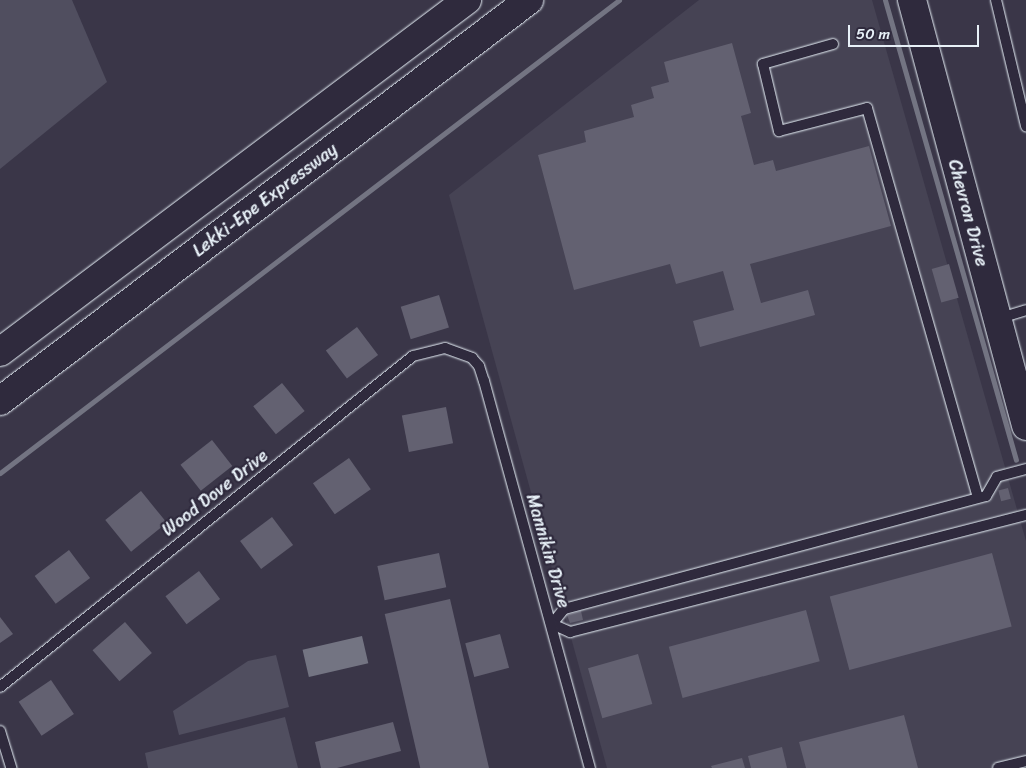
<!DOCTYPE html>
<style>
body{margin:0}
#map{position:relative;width:1026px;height:768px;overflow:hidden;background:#3a3648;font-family:Sriracha,sans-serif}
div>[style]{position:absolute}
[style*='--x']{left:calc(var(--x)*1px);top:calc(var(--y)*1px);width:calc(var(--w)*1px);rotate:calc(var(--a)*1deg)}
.built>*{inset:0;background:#464354}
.green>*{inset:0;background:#504e5f}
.water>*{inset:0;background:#737482;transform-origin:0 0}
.stream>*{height:5px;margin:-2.5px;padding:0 2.5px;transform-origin:2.5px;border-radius:2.5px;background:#737482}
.building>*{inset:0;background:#636171;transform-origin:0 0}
.roads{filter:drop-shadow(0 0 1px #e8f1f8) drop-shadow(0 0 1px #e8f1f8)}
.lane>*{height:10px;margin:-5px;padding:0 5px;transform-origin:5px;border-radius:5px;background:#2f2a3d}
.secondary>*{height:28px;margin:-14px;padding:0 14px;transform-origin:14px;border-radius:14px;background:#2f2a3d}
.highway>*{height:28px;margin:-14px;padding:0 14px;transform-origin:14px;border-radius:14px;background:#2f2a3d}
span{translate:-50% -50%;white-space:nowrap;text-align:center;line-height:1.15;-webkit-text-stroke:4.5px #2f2a3d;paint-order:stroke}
.street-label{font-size:18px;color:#e8f1f8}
.scale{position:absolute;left:848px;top:25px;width:131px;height:22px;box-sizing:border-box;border:2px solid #e8f1f8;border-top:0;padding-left:6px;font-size:15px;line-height:18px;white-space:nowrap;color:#e8f1f8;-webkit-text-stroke:4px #2f2a3d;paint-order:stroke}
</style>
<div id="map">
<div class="built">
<div style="clip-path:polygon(699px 0,872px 0,1026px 541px,1026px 768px,607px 768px,449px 195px)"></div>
</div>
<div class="green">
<div style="clip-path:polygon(0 0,72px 0,107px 82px,0 169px)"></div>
<div style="clip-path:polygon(276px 655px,289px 707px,179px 735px,173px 711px,248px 661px)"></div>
<div style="clip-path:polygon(285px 717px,298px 768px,148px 768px,145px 753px)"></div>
</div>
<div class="water">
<div style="left:362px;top:636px;width:28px;height:61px;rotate:77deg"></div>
</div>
<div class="stream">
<div style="--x:885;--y:0;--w:478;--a:74.1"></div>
<div style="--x:0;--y:473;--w:779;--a:-37.38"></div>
</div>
<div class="building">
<div style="clip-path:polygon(732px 43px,751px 113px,741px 116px,754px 165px,773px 160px,776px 171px,869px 146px,891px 226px,750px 264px,761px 303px,808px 290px,815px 315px,700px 347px,693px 321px,734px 310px,723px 271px,676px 284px,670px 264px,574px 290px,538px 155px,586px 142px,584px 131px,634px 117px,631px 105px,654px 98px,651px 87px,669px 82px,664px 62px)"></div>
<div style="left:949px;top:264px;width:35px;height:18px;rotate:74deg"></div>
<div style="left:439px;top:295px;width:34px;height:40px;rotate:73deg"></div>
<div style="left:357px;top:327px;width:35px;height:39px;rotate:53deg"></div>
<div style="left:282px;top:383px;width:36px;height:37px;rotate:51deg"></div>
<div style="left:446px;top:407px;width:37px;height:45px;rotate:79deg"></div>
<div style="left:212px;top:440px;width:33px;height:40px;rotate:52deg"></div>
<div style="left:349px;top:458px;width:38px;height:44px;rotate:55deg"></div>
<div style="left:1008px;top:488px;width:11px;height:10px;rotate:75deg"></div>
<div style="left:141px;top:491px;width:41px;height:46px;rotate:51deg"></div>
<div style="left:272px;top:517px;width:35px;height:40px;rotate:53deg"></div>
<div style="left:69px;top:550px;width:35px;height:43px;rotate:53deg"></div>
<div style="left:439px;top:553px;width:35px;height:63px;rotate:78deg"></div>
<div style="left:992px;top:553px;width:76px;height:168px;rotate:75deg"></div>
<div style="left:199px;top:571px;width:35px;height:42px;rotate:53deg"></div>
<div style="left:450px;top:599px;width:174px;height:67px;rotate:77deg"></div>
<div style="left:806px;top:610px;width:53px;height:142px;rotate:75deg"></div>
<div style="clip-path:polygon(581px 611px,583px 620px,570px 623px,567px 615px)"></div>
<div style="clip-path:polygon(0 617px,13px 634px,0 643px)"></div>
<div style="left:125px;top:622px;width:41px;height:43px;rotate:49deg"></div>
<div style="left:500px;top:634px;width:35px;height:36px;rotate:75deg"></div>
<div style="left:638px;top:654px;width:52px;height:52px;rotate:74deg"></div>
<div style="left:51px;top:680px;width:41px;height:39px;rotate:56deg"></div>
<div style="clip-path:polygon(904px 715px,918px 768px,806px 768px,799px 742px)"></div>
<div style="clip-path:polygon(393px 722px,401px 751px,337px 768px,321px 768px,315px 742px)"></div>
<div style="clip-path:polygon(782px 747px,787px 768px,751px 768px,748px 756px)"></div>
<div style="clip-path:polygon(742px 758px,745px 768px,712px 768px,711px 766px)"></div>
</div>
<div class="roads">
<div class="lane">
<div style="--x:996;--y:0;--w:130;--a:76.6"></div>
<div style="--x:833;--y:44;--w:73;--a:164.1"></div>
<div style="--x:763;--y:64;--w:69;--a:76.6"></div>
<div style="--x:779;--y:131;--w:91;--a:-14.6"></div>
<div style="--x:867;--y:108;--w:405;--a:74.1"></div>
<div style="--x:997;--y:319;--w:30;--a:-17"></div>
<div style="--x:1026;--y:469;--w:30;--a:165"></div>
<div style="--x:997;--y:477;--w:22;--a:120"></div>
<div style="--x:986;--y:496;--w:437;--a:165"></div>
<div style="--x:564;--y:609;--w:19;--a:129"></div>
<div style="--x:552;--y:624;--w:20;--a:24"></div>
<div style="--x:570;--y:632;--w:471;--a:-14.4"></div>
<div style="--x:0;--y:687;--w:529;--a:-38.71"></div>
<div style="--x:413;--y:356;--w:33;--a:-14"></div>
<div style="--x:445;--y:348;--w:29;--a:20"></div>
<div style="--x:472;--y:358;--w:11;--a:49"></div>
<div style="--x:479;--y:366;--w:16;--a:72"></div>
<div style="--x:484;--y:381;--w:401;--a:74.7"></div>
<div style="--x:0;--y:731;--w:39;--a:73"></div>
<div style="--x:998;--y:768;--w:29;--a:-14"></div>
</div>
<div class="secondary">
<div style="--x:912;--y:0;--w:441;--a:75"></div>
</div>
<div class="highway">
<div style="--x:0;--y:352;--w:585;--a:-37.01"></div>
<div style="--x:0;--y:401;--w:664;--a:-37.16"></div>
</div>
</div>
<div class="street-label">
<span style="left:265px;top:200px;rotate:-37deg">Lekki-Epe Expressway</span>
<span style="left:968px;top:213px;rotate:75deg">Chevron Drive</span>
<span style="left:215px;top:493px;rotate:-38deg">Wood Dove Drive</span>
<span style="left:548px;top:551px;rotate:74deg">Mannikin Drive</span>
</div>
<div class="scale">50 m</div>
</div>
